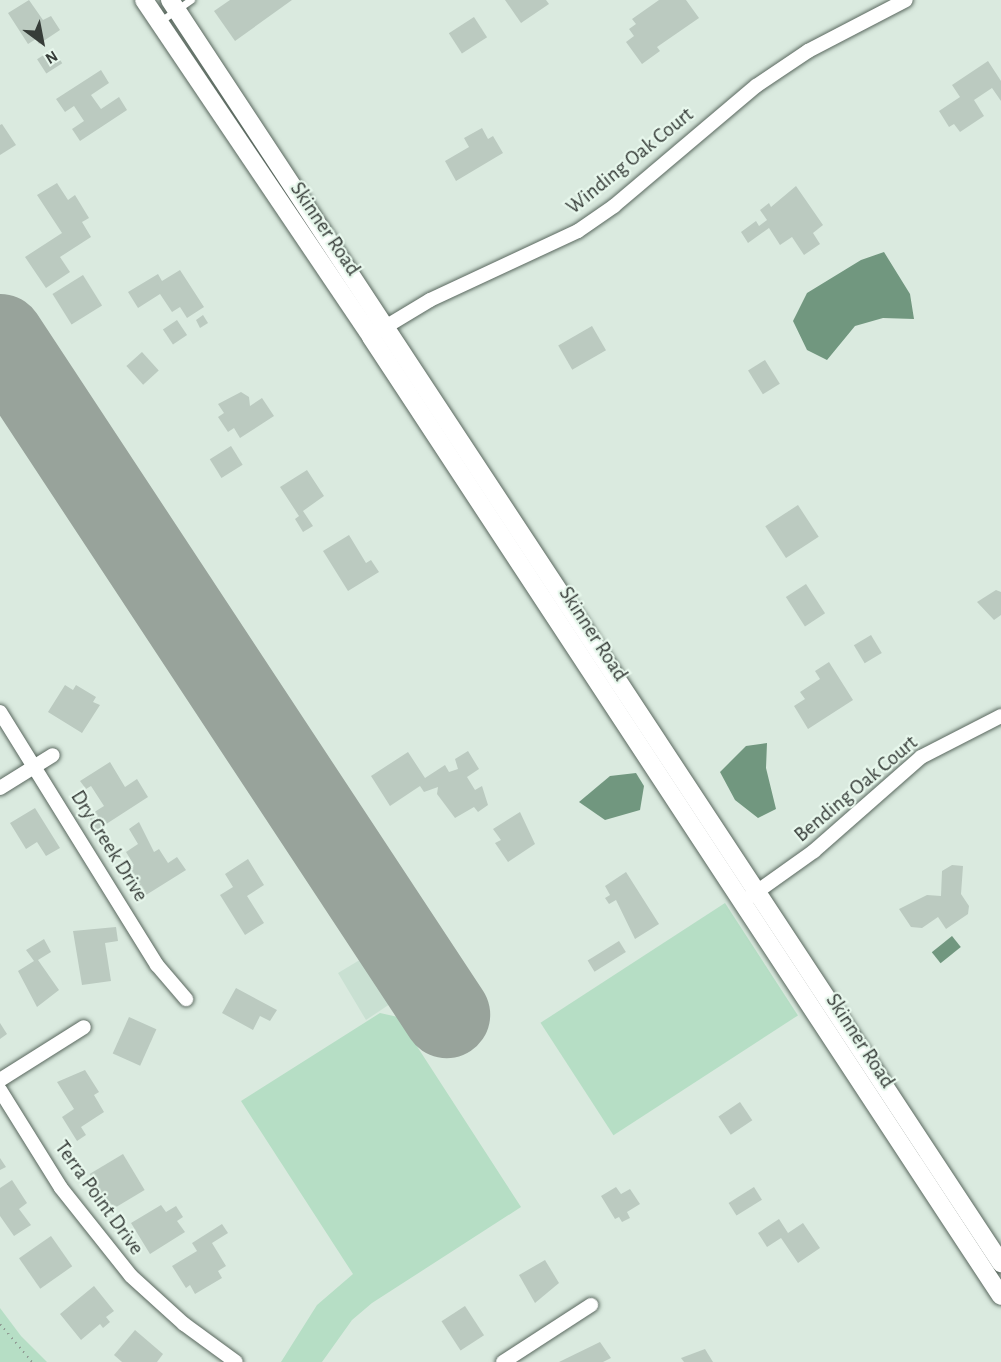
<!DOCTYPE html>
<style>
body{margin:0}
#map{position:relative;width:1001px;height:1362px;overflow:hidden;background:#daeadf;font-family:"Alegreya Sans",sans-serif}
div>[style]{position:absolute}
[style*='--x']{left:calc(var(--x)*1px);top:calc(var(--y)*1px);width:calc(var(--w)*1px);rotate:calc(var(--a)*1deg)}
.built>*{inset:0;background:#c9e0d2}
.green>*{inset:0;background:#b6dec5;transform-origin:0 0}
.water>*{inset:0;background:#71977f;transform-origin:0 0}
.runway>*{height:87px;margin:-43.5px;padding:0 43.5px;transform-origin:43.5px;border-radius:43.5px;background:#98a39b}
.building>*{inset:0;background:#bbcac0;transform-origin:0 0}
.path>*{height:2px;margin-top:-1px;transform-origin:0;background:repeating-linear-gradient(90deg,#919c95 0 1.5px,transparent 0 6px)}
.roads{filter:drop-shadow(0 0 2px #59675e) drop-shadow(0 0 2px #59675e)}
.service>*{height:7px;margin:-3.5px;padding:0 3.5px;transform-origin:3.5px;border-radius:3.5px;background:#fff}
.minor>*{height:14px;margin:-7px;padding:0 7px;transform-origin:7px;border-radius:7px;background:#fff}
.tertiary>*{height:18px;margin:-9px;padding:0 9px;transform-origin:9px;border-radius:9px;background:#fff}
span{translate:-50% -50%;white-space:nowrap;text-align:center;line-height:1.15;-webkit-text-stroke:4.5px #e7f7ec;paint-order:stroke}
.street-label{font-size:21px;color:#363c38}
.north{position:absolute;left:12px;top:12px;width:60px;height:60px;-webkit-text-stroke:4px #e7f7ec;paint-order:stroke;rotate:148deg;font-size:16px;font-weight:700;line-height:24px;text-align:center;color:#363c38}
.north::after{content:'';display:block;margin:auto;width:21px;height:27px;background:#363c38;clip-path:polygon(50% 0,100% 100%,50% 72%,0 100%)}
</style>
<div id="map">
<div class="built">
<div style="clip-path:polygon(0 298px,467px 1011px,428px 1036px,402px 996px,366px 1020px,338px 973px,373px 952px,0 385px)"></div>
</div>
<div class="green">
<div style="left:725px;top:903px;width:134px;height:220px;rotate:57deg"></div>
<div style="clip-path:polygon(380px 1013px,398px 1017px,521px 1207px,372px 1303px,352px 1320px,322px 1362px,281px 1362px,317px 1305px,353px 1274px,241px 1101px)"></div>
<div style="clip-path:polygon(0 1308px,21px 1336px,47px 1362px,0 1362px)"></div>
</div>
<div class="water">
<div style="clip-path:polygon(884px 252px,910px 294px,914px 319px,883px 318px,855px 326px,827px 360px,807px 350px,793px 321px,807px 293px,861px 260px)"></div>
<div style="clip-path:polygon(767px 743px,766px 768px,776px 809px,758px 818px,735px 800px,720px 772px,746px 746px)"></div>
<div style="clip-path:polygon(636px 773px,644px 786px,640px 810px,605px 820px,579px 802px,610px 776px)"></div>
<div style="left:952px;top:936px;width:14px;height:26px;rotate:51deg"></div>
</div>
<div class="runway">
<div style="--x:0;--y:337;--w:811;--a:56.62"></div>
</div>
<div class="building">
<div style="clip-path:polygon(29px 0,43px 20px,51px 16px,60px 30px,39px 44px,36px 39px,28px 44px,8px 13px)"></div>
<div style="clip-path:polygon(230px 0,292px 0,235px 41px,214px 11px)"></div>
<div style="clip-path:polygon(505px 0,546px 0,549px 4px,521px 23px)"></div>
<div style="clip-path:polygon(659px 0,686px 0,699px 18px,657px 47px,660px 51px,642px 64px,626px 42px,634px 36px,629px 29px,636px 24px,632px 19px)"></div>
<div style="left:474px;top:17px;width:24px;height:30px;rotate:57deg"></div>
<div style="left:53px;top:49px;width:17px;height:19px;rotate:57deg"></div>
<div style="clip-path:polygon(988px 61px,1001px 81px,1001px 101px,992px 88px,974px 100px,984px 116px,960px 132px,954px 124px,949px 127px,939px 111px,960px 97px,952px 85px)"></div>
<div style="clip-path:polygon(101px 70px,109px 83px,91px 95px,101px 109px,119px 97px,127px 110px,80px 141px,72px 129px,84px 121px,74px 106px,65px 112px,56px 99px)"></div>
<div style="clip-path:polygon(2px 124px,16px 145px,0 155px,0 125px)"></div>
<div style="clip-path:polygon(482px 128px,488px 139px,493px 136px,503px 153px,456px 181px,445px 161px,469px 147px,464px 138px)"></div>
<div style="clip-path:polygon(57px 183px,68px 200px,75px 195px,89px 218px,82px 222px,91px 237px,60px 257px,70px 272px,46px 288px,25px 257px,62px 233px,37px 195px)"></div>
<div style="clip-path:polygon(796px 186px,823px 225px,813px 233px,820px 244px,804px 255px,792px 237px,780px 245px,769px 228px,748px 243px,741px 232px,756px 221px,759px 226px,767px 220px,760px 210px,769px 203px,771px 207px)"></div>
<div style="clip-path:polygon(180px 270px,204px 307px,187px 318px,180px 307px,172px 312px,160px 294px,138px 308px,128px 292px,158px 274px,162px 281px)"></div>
<div style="left:83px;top:275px;width:36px;height:36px;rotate:58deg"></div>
<div style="clip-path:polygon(203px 315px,208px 323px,200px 328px,196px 320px)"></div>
<div style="left:177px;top:320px;width:18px;height:17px;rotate:56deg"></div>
<div style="left:592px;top:326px;width:28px;height:39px;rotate:60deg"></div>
<div style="left:142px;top:352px;width:25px;height:21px;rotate:48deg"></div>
<div style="left:765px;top:360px;width:28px;height:20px;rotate:58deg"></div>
<div style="clip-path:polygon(241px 392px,249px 397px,250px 406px,262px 398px,274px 416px,240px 438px,234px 428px,228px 432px,218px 417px,224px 413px,218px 404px)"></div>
<div style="left:231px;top:446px;width:22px;height:25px;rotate:58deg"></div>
<div style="clip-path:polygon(307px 470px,324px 496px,303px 511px,313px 526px,303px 532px,295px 519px,299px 516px,280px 487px)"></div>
<div style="left:798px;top:505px;width:38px;height:39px;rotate:57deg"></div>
<div style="clip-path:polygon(349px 535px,366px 563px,371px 560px,379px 572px,348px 591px,323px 551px)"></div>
<div style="left:806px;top:584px;width:35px;height:24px;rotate:57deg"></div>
<div style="clip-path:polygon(996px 590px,1001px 592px,1001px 615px,994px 620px,977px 602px)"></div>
<div style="left:871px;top:635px;width:21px;height:20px;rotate:59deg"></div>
<div style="clip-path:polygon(829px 662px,853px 700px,808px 729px,794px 706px,805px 699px,800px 692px,820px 679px,815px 671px)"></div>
<div style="clip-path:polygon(65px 685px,73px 690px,76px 685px,96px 697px,93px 702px,100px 705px,82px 733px,48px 712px)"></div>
<div style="clip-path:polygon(468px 751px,479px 769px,467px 777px,475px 790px,482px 786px,488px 805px,478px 812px,474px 807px,455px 818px,437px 794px,438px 787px,424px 792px,420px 786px,390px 806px,371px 776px,408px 752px,425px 778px,445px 765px,449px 772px,458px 769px,455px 759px)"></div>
<div style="clip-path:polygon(110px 762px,125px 787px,137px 779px,148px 797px,97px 830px,88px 816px,104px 806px,91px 786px,86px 789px,80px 781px)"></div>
<div style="clip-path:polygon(35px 808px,60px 848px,46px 856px,37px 842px,26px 849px,10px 823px)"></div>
<div style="clip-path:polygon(520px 812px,535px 844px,508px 862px,495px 843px,501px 840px,493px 829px)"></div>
<div style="clip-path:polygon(139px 822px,154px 852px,159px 849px,168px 863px,177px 857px,186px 870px,146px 895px,129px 868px,134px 865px,126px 852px,138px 844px,129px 829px)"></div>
<div style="clip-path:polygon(248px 859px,264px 885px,247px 896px,264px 923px,245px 935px,220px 895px,233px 887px,225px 874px)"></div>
<div style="clip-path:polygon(952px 865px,963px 866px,961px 894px,969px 906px,968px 914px,946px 929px,938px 917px,922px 928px,911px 927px,899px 909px,927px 895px,941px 896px,942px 871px)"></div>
<div style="clip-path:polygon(626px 872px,659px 924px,635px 939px,616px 900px,609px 904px,605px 898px,610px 895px,605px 886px)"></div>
<div style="clip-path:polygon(116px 927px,118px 941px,105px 943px,111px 981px,82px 985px,73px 931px)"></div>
<div style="clip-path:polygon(44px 939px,51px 952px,38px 960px,59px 990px,37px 1007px,18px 971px,34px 961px,26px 950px)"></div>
<div style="left:619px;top:941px;width:13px;height:37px;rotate:58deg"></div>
<div style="clip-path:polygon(236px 988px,277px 1010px,270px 1021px,260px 1016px,253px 1030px,222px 1013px)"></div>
<div style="left:129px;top:1017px;width:30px;height:40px;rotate:24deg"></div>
<div style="clip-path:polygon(0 1023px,7px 1034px,0 1039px)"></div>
<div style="clip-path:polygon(85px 1070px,99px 1092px,94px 1095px,104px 1112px,81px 1127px,86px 1135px,77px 1141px,62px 1117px,74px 1109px,57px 1082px)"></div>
<div style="left:740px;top:1102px;width:22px;height:26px;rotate:56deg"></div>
<div style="left:123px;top:1154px;width:42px;height:39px;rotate:59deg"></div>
<div style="clip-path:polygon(0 1158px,6px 1167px,0 1170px)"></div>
<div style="clip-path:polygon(12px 1180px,27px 1203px,19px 1209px,31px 1225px,14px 1236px,0 1216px,0 1188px)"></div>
<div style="clip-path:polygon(616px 1187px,621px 1194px,630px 1189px,640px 1204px,627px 1212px,630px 1218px,622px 1222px,619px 1217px,615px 1219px,601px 1196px)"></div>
<div style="left:754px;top:1187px;width:15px;height:30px;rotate:58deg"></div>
<div style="clip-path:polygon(161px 1205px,166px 1212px,176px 1206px,183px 1217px,177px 1221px,185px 1232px,150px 1254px,131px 1223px)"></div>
<div style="clip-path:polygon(779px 1219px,788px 1233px,803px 1223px,820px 1248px,798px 1263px,781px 1238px,767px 1247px,758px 1233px)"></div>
<div style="clip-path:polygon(222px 1224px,228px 1233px,212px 1243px,226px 1266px,218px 1271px,222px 1278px,195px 1294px,190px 1285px,186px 1288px,172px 1266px,197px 1251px,192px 1243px)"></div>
<div style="left:51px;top:1236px;width:37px;height:39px;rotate:55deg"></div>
<div style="clip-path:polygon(545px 1260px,559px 1283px,535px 1303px,519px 1275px)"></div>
<div style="clip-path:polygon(94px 1286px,114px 1311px,106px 1317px,110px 1322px,103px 1328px,100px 1324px,81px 1340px,60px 1314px)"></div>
<div style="left:465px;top:1306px;width:35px;height:28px;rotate:57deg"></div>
<div style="clip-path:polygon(135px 1330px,163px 1354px,157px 1362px,122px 1362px,114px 1355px)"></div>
<div style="clip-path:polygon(600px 1342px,611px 1358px,603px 1362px,559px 1362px)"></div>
<div style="clip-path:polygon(705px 1349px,713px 1362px,684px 1362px,681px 1358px)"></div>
</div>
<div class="path">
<div style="--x:0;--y:1324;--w:50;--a:49.9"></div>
</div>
<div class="roads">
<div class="service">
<div style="--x:159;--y:22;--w:39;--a:-35"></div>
</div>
<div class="minor">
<div style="--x:377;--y:332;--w:62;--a:-31.1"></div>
<div style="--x:430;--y:300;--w:163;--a:-25"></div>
<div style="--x:578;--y:231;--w:44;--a:-34.8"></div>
<div style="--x:614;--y:206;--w:186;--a:-40.2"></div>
<div style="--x:756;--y:86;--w:63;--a:-33.9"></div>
<div style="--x:808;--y:51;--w:110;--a:-27.5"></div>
<div style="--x:0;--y:712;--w:298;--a:58.2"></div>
<div style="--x:157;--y:965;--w:45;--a:49.5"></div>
<div style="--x:0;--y:788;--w:62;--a:-31.9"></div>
<div style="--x:751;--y:896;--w:77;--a:-35.5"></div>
<div style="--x:814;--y:851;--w:142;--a:-41.3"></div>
<div style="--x:921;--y:757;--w:90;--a:-27.1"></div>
<div style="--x:0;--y:1080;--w:99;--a:-32.2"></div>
<div style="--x:0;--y:1090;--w:115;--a:58.1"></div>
<div style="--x:61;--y:1188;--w:112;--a:51.5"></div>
<div style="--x:131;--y:1276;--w:72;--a:42.2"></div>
<div style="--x:184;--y:1324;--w:64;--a:36.2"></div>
<div style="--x:503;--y:1362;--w:105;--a:-32.9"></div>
</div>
<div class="tertiary">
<div style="--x:144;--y:0;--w:406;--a:56"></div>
<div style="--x:371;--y:337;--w:1147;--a:56.7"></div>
<div style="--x:170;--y:0;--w:1512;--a:56.66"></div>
</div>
</div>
<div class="street-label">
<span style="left:630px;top:161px;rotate:-39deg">Winding Oak Court</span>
<span style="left:325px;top:229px;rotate:56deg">Skinner Road</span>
<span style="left:593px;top:634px;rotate:57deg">Skinner Road</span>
<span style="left:856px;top:789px;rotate:-40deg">Bending Oak Court</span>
<span style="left:109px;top:846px;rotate:58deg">Dry Creek Drive</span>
<span style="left:860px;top:1041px;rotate:57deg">Skinner Road</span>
<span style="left:99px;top:1198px;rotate:54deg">Terra Point Drive</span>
</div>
<div class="north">N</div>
</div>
